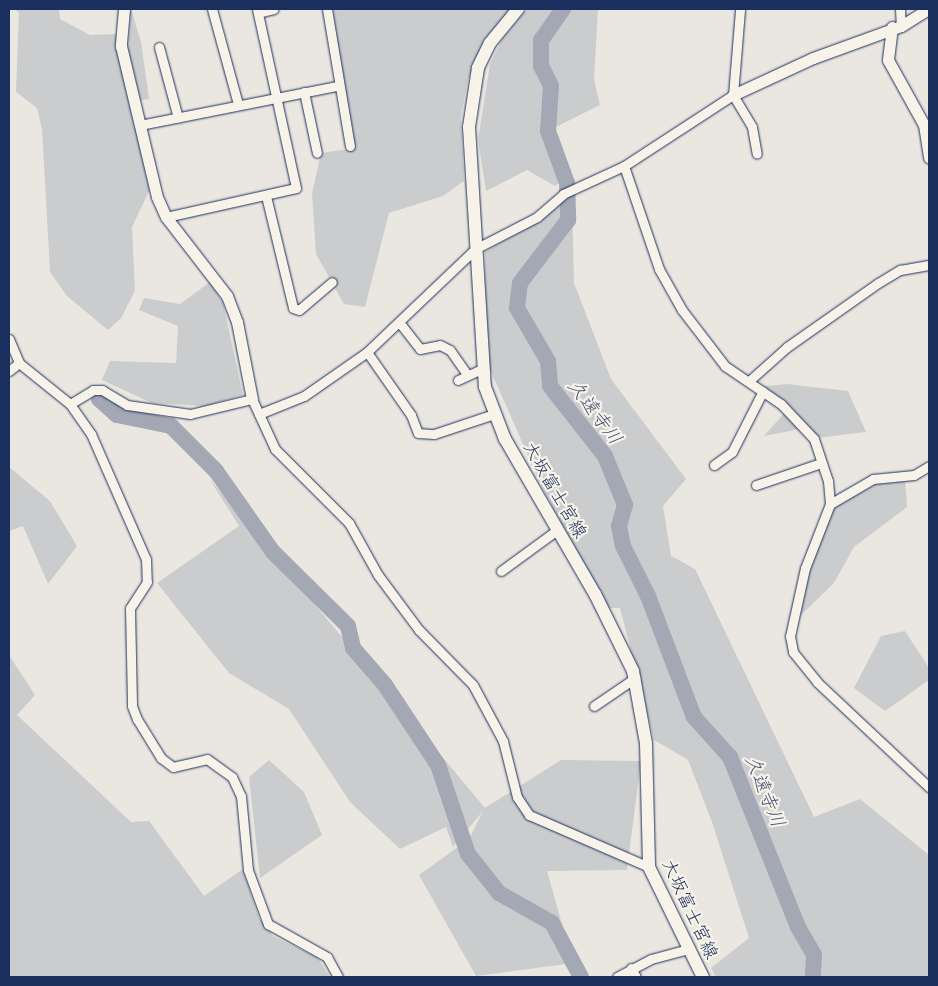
<!DOCTYPE html>
<meta charset="utf-8">
<style>
body{margin:0}
#map{position:relative;width:938px;height:986px;overflow:hidden;background:#eae7e0;font-family:"Patrick Hand","Klee One",sans-serif}
div>[style]{position:absolute}
[style*='--x']{left:calc(var(--x)*1px);top:calc(var(--y)*1px);width:calc(var(--w)*1px);rotate:calc(var(--a)*1deg)}
.green>*{inset:0;background:#cbcccd}
.river>*{height:16px;margin:-8px;padding:0 8px;transform-origin:8px;border-radius:8px;background:#a3a8b4}
.roads{filter:drop-shadow(0 0 1px #1b2f5e) drop-shadow(0 0 1px #1b2f5e)}
.minor>*{height:9px;margin:-4.5px;padding:0 4.5px;transform-origin:4.5px;border-radius:4.5px;background:#f7f3e8}
.tertiary>*{height:11px;margin:-5.5px;padding:0 5.5px;transform-origin:5.5px;border-radius:5.5px;background:#f7f3e8}
.secondary>*{height:12px;margin:-6px;padding:0 6px;transform-origin:6px;border-radius:6px;background:#f7f3e8}
span{translate:-50% -50%;white-space:nowrap;text-align:center;line-height:1.15;-webkit-text-stroke:4.5px #f7f3e8;paint-order:stroke}
.street-label{font-size:18px;color:#1b2f5e}
.water-label{font-size:19px;color:#445378;font-style:italic}
.frame{position:absolute;inset:0;border:10px solid #1b2f5e;pointer-events:none}
</style>
<div id="map">
<div class="green">
<div style="clip-path:polygon(15px 9px,59px 9px,60px 19px,90px 35px,116px 34px,150px 189px,132px 227px,135px 291px,121px 318px,108px 330px,67px 296px,50px 272px,42px 129px,37px 108px,16px 92px,19px 13px)"></div>
<div style="clip-path:polygon(131px 9px,141px 42px,149px 99px,141px 100px,128px 50px)"></div>
<div style="clip-path:polygon(333px 9px,510px 9px,488px 39px,468px 79px,461px 117px,464px 181px,443px 196px,389px 213px,365px 307px,344px 304px,316px 254px,312px 193px,321px 153px,350px 149px)"></div>
<div style="clip-path:polygon(527px 9px,598px 9px,594px 80px,600px 105px,554px 128px,571px 174px,555px 186px,527px 170px,486px 191px,478px 140px,490px 64px,502px 39px)"></div>
<div style="clip-path:polygon(572px 197px,574px 283px,611px 379px,686px 479px,663px 506px,671px 556px,695px 569px,814px 817px,860px 799px,929px 855px,929px 977px,716px 977px,711px 968px,749px 938px,712px 822px,688px 760px,654px 740px,620px 608px,607px 608px,540px 483px,486px 360px,485px 252px)"></div>
<div style="clip-path:polygon(210px 282px,223px 303px,243px 395px,206px 406px,152px 403px,102px 380px,110px 361px,176px 363px,178px 326px,139px 310px,144px 298px,180px 304px)"></div>
<div style="clip-path:polygon(787px 384px,848px 391px,866px 432px,817px 438px,806px 428px,764px 436px,787px 410px,758px 387px)"></div>
<div style="clip-path:polygon(9px 467px,50px 501px,77px 546px,48px 584px,23px 526px,9px 531px)"></div>
<div style="clip-path:polygon(209px 478px,485px 808px,561px 760px,641px 761px,627px 870px,547px 871px,573px 963px,476px 976px,419px 875px,469px 839px,483px 811px,453px 847px,446px 827px,400px 849px,350px 802px,289px 709px,229px 673px,157px 583px,239px 526px)"></div>
<div style="clip-path:polygon(873px 479px,905px 480px,907px 507px,854px 547px,834px 583px,801px 615px,805px 568px,829px 506px)"></div>
<div style="clip-path:polygon(905px 631px,929px 668px,929px 680px,885px 711px,854px 688px,881px 636px)"></div>
<div style="clip-path:polygon(9px 655px,35px 695px,17px 715px,131px 822px,149px 821px,204px 896px,243px 869px,259px 918px,273px 936px,318px 958px,330px 977px,9px 977px)"></div>
<div style="clip-path:polygon(269px 760px,304px 792px,322px 835px,260px 878px,249px 777px)"></div>
</div>
<div class="river">
<div style="--x:563;--y:9;--w:38;--a:125"></div>
<div style="--x:541;--y:40;--w:26;--a:90"></div>
<div style="--x:541;--y:66;--w:22;--a:63"></div>
<div style="--x:551;--y:86;--w:45;--a:93.8"></div>
<div style="--x:548;--y:131;--w:55;--a:69.9"></div>
<div style="--x:567;--y:183;--w:37;--a:88"></div>
<div style="--x:568;--y:220;--w:79;--a:127.3"></div>
<div style="--x:520;--y:283;--w:25;--a:97"></div>
<div style="--x:517;--y:308;--w:61;--a:59.7"></div>
<div style="--x:548;--y:361;--w:25;--a:85"></div>
<div style="--x:550;--y:386;--w:89;--a:51.8"></div>
<div style="--x:605;--y:456;--w:53;--a:67.8"></div>
<div style="--x:625;--y:505;--w:22;--a:106"></div>
<div style="--x:619;--y:526;--w:20;--a:79"></div>
<div style="--x:623;--y:546;--w:56;--a:63.4"></div>
<div style="--x:648;--y:596;--w:129;--a:69.2"></div>
<div style="--x:694;--y:717;--w:54;--a:48"></div>
<div style="--x:730;--y:757;--w:183;--a:68.2"></div>
<div style="--x:798;--y:927;--w:32;--a:60"></div>
<div style="--x:814;--y:955;--w:22;--a:93"></div>
<div style="--x:99;--y:399;--w:24;--a:42"></div>
<div style="--x:117;--y:415;--w:55;--a:11.5"></div>
<div style="--x:171;--y:426;--w:64;--a:45"></div>
<div style="--x:216;--y:471;--w:99;--a:54.9"></div>
<div style="--x:273;--y:552;--w:105;--a:44.6"></div>
<div style="--x:348;--y:626;--w:23;--a:77"></div>
<div style="--x:353;--y:648;--w:49;--a:49.1"></div>
<div style="--x:385;--y:685;--w:96;--a:56.5"></div>
<div style="--x:438;--y:765;--w:94;--a:71.4"></div>
<div style="--x:468;--y:854;--w:50;--a:51.5"></div>
<div style="--x:499;--y:893;--w:61;--a:29.5"></div>
<div style="--x:552;--y:923;--w:61;--a:61.8"></div>
</div>
<div class="roads">
<div class="minor">
<div style="--x:212;--y:9;--w:98;--a:74.7"></div>
<div style="--x:327;--y:9;--w:139;--a:80.5"></div>
<div style="--x:900;--y:9;--w:17;--a:87"></div>
<div style="--x:258;--y:13;--w:16;--a:-14"></div>
<div style="--x:159;--y:47;--w:73;--a:75"></div>
<div style="--x:304;--y:92;--w:62;--a:78"></div>
<div style="--x:733;--y:95;--w:86;--a:-85.3"></div>
<div style="--x:733;--y:95;--w:37;--a:59"></div>
<div style="--x:752;--y:127;--w:27;--a:80"></div>
<div style="--x:140;--y:125;--w:201;--a:-11.2"></div>
<div style="--x:624;--y:166;--w:109;--a:71.2"></div>
<div style="--x:659;--y:269;--w:47;--a:60.7"></div>
<div style="--x:682;--y:310;--w:71;--a:52.5"></div>
<div style="--x:725;--y:366;--w:68;--a:34.2"></div>
<div style="--x:781;--y:404;--w:48;--a:46.7"></div>
<div style="--x:814;--y:439;--w:44;--a:71.6"></div>
<div style="--x:828;--y:481;--w:23;--a:85"></div>
<div style="--x:830;--y:504;--w:69;--a:111.3"></div>
<div style="--x:805;--y:568;--w:70;--a:102.4"></div>
<div style="--x:790;--y:636;--w:16;--a:79"></div>
<div style="--x:793;--y:652;--w:38;--a:51"></div>
<div style="--x:817;--y:682;--w:154;--a:43.2"></div>
<div style="--x:266;--y:196;--w:115;--a:76.4"></div>
<div style="--x:293;--y:308;--w:6;--a:18"></div>
<div style="--x:299;--y:310;--w:43;--a:-40.3"></div>
<div style="--x:166;--y:217;--w:133;--a:-12.6"></div>
<div style="--x:296;--y:188;--w:183;--a:-102.3"></div>
<div style="--x:399;--y:322;--w:34;--a:52"></div>
<div style="--x:420;--y:349;--w:20;--a:-11"></div>
<div style="--x:440;--y:345;--w:11;--a:27"></div>
<div style="--x:450;--y:350;--w:29;--a:55"></div>
<div style="--x:9;--y:339;--w:26;--a:67"></div>
<div style="--x:19;--y:363;--w:65;--a:38.8"></div>
<div style="--x:70;--y:404;--w:37;--a:55"></div>
<div style="--x:91;--y:434;--w:137;--a:66.3"></div>
<div style="--x:146;--y:559;--w:23;--a:88"></div>
<div style="--x:147;--y:582;--w:31;--a:123"></div>
<div style="--x:130;--y:608;--w:98;--a:88.8"></div>
<div style="--x:132;--y:706;--w:14;--a:69"></div>
<div style="--x:137;--y:719;--w:46;--a:58.4"></div>
<div style="--x:161;--y:758;--w:15;--a:37"></div>
<div style="--x:173;--y:767;--w:35;--a:-13"></div>
<div style="--x:207;--y:759;--w:31;--a:36"></div>
<div style="--x:232;--y:777;--w:21;--a:65"></div>
<div style="--x:241;--y:796;--w:74;--a:84.6"></div>
<div style="--x:248;--y:870;--w:58;--a:69.7"></div>
<div style="--x:268;--y:924;--w:68;--a:29.2"></div>
<div style="--x:327;--y:957;--w:23;--a:61"></div>
<div style="--x:367;--y:352;--w:77;--a:55.1"></div>
<div style="--x:411;--y:415;--w:19;--a:69"></div>
<div style="--x:418;--y:433;--w:16;--a:4"></div>
<div style="--x:434;--y:434;--w:63;--a:-18.4"></div>
<div style="--x:9;--y:371;--w:13;--a:-39"></div>
<div style="--x:458;--y:380;--w:26;--a:-25"></div>
<div style="--x:749;--y:381;--w:51;--a:-41.8"></div>
<div style="--x:787;--y:347;--w:111;--a:-35.1"></div>
<div style="--x:878;--y:283;--w:26;--a:-31"></div>
<div style="--x:900;--y:270;--w:29;--a:-10"></div>
<div style="--x:70;--y:404;--w:27;--a:-31"></div>
<div style="--x:93;--y:390;--w:9;--a:0"></div>
<div style="--x:102;--y:390;--w:29;--a:31"></div>
<div style="--x:127;--y:405;--w:64;--a:8.1"></div>
<div style="--x:190;--y:414;--w:64;--a:-13.6"></div>
<div style="--x:252;--y:399;--w:55;--a:65.3"></div>
<div style="--x:275;--y:449;--w:105;--a:45"></div>
<div style="--x:349;--y:523;--w:60;--a:60.9"></div>
<div style="--x:378;--y:575;--w:69;--a:53.3"></div>
<div style="--x:419;--y:630;--w:77;--a:45.5"></div>
<div style="--x:473;--y:685;--w:64;--a:61.8"></div>
<div style="--x:503;--y:741;--w:58;--a:76"></div>
<div style="--x:517;--y:797;--w:22;--a:56"></div>
<div style="--x:529;--y:815;--w:131;--a:23.4"></div>
<div style="--x:259;--y:414;--w:48;--a:-21.8"></div>
<div style="--x:304;--y:396;--w:77;--a:-34.9"></div>
<div style="--x:367;--y:352;--w:149;--a:-43.6"></div>
<div style="--x:475;--y:249;--w:70;--a:-27.3"></div>
<div style="--x:537;--y:217;--w:35;--a:-41"></div>
<div style="--x:563;--y:194;--w:67;--a:-24.7"></div>
<div style="--x:624;--y:166;--w:130;--a:-33.1"></div>
<div style="--x:714;--y:465;--w:22;--a:-36"></div>
<div style="--x:732;--y:452;--w:68;--a:-63.1"></div>
<div style="--x:756;--y:485;--w:69;--a:-18.7"></div>
<div style="--x:830;--y:504;--w:50;--a:-30.2"></div>
<div style="--x:873;--y:479;--w:41;--a:-5.6"></div>
<div style="--x:914;--y:475;--w:17;--a:-31"></div>
<div style="--x:501;--y:571;--w:69;--a:-36.2"></div>
<div style="--x:594;--y:706;--w:50;--a:-34.3"></div>
<div style="--x:631;--y:968;--w:10;--a:61"></div>
<div style="--x:617;--y:977;--w:38;--a:-28"></div>
<div style="--x:651;--y:959;--w:39;--a:-15"></div>
</div>
<div class="tertiary">
<div style="--x:124;--y:9;--w:37;--a:95"></div>
<div style="--x:121;--y:46;--w:155;--a:76.6"></div>
<div style="--x:157;--y:197;--w:22;--a:66"></div>
<div style="--x:166;--y:217;--w:100;--a:52.3"></div>
<div style="--x:227;--y:296;--w:28;--a:69"></div>
<div style="--x:237;--y:322;--w:78;--a:79"></div>
<div style="--x:892;--y:27;--w:33;--a:97"></div>
<div style="--x:888;--y:60;--w:74;--a:61"></div>
<div style="--x:924;--y:125;--w:33;--a:81"></div>
<div style="--x:733;--y:95;--w:88;--a:-24.8"></div>
<div style="--x:813;--y:58;--w:94;--a:-20"></div>
<div style="--x:901;--y:26;--w:32;--a:-32"></div>
</div>
<div class="secondary">
<div style="--x:518;--y:9;--w:44;--a:129.5"></div>
<div style="--x:490;--y:43;--w:28;--a:116"></div>
<div style="--x:478;--y:68;--w:60;--a:98.7"></div>
<div style="--x:469;--y:127;--w:260;--a:86.5"></div>
<div style="--x:485;--y:387;--w:56;--a:69"></div>
<div style="--x:505;--y:439;--w:179;--a:59.9"></div>
<div style="--x:595;--y:594;--w:86;--a:63.7"></div>
<div style="--x:633;--y:671;--w:73;--a:79.8"></div>
<div style="--x:646;--y:743;--w:124;--a:88.6"></div>
<div style="--x:649;--y:867;--w:123;--a:63.9"></div>
</div>
</div>
<div class="street-label">
<span style="left:555px;top:490px;rotate:60deg">大坂富士宮線</span>
<span style="left:690px;top:909px;rotate:65deg">大坂富士宮線</span>
</div>
<div class="water-label">
<span style="left:595px;top:412px;rotate:53deg">久遠寺川</span>
<span style="left:765px;top:791px;rotate:68deg">久遠寺川</span>
</div>
<div class="frame"></div>
</div>
